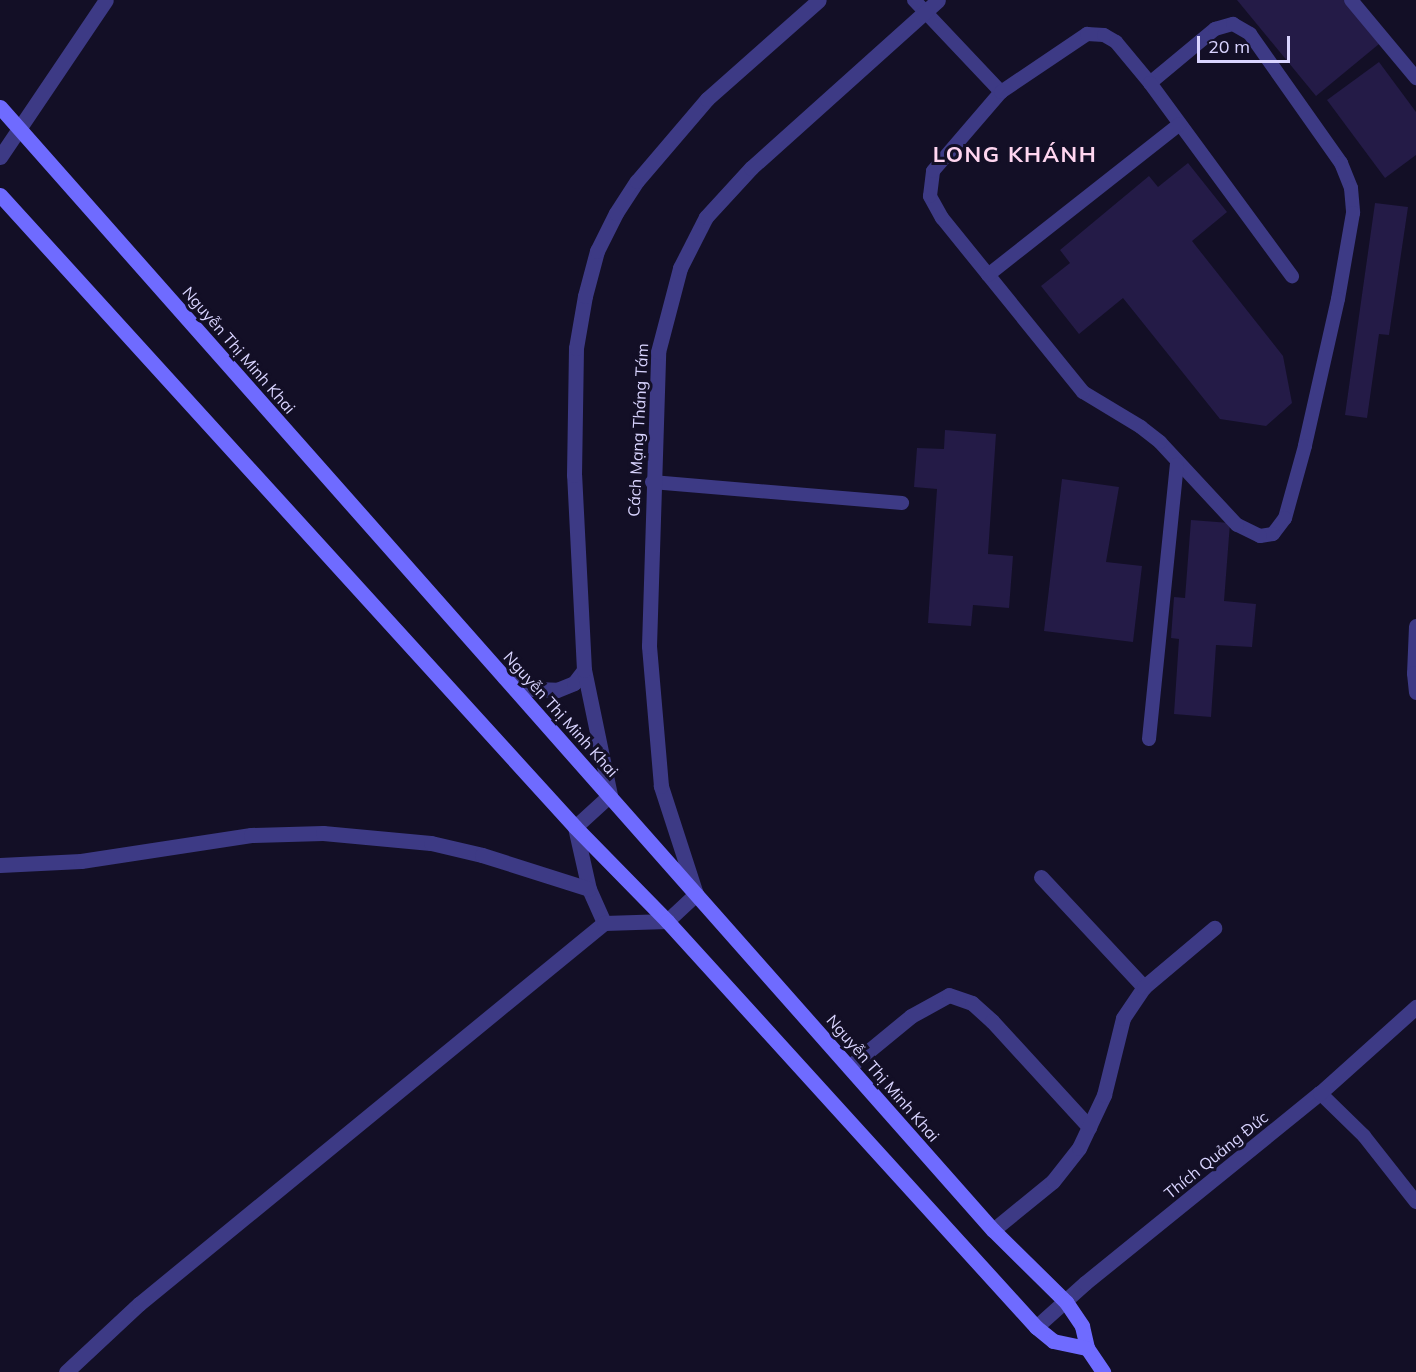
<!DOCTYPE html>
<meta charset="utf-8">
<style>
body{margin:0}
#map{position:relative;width:1416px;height:1372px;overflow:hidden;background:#130f26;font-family:Mulish,sans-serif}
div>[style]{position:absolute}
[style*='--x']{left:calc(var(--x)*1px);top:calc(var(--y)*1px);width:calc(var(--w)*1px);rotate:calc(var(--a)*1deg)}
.building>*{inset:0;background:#241b47}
.service>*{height:14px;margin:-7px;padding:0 7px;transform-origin:7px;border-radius:7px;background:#3d3a85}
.minor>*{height:15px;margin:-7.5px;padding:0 7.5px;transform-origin:7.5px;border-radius:7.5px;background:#3d3a85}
.tertiary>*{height:15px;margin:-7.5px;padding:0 7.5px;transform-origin:7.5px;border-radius:7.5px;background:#3d3a85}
.secondary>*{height:15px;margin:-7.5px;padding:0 7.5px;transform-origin:7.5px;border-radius:7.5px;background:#6f6bff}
span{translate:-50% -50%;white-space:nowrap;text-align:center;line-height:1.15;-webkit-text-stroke:6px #130f26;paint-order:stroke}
.street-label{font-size:16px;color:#d9d4ff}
.district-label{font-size:22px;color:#ffd6f0;font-weight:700;letter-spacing:1.5px}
.scale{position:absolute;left:1197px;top:36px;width:93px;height:27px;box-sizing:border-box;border:3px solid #d9d4ff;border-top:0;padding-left:8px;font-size:18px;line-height:21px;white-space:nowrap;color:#d9d4ff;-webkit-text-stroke:4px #130f26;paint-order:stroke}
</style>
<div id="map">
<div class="building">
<div style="clip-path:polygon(1237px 0,1344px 0,1379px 44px,1316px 96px)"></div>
<div style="clip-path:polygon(1379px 62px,1416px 112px,1416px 155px,1385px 178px,1327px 100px)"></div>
<div style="clip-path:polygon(1188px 163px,1227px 212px,1192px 241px,1283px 356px,1292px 403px,1266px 426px,1220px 419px,1123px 298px,1079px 334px,1041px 286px,1070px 263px,1060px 250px,1149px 176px,1158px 187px)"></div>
<div style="clip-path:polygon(1375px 203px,1408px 207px,1389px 335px,1379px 334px,1367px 418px,1345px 415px)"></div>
<div style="clip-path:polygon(945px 430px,996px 434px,988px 554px,1013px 556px,1009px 608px,973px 605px,971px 626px,928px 623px,937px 489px,914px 487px,917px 448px,944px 449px)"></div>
<div style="clip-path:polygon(1062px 479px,1119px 487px,1106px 562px,1142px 566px,1133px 642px,1044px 631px)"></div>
<div style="clip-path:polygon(1191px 520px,1230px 523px,1224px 601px,1256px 604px,1252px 647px,1216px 645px,1211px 717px,1174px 714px,1179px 639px,1171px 638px,1174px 597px,1185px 598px)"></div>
</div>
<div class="service">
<div style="--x:914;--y:0;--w:127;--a:46.6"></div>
<div style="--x:1351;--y:0;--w:102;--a:50.2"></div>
<div style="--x:1150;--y:83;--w:85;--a:-39.7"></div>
<div style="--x:1215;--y:29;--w:19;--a:-16"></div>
<div style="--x:1233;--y:24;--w:20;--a:30"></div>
<div style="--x:1250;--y:34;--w:158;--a:54.8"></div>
<div style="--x:1341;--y:163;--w:27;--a:68"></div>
<div style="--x:1351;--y:188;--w:25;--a:85"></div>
<div style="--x:1353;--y:213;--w:87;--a:99.9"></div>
<div style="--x:1338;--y:299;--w:151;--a:102.7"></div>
<div style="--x:1305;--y:446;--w:75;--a:105.5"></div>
<div style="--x:1285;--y:518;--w:20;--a:127"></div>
<div style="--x:1273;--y:534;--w:13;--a:171"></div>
<div style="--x:1260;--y:536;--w:25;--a:-154"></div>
<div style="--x:1237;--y:525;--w:113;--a:-132.9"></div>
<div style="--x:1160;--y:442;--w:24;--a:-142"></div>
<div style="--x:1141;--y:427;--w:68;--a:-148.9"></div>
<div style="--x:1083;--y:392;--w:224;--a:-129"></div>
<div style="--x:942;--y:218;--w:25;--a:-119"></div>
<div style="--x:930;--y:196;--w:25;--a:-83"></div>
<div style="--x:933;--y:171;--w:104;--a:-49.3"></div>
<div style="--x:1001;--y:92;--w:104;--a:-34"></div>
<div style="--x:1087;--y:34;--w:17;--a:3"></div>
<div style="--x:1104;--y:35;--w:14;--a:30"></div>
<div style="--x:1116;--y:42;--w:53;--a:50.3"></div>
<div style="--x:1150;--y:83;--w:240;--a:53.7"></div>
<div style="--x:988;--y:275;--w:244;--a:-38.2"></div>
<div style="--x:652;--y:482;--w:251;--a:4.8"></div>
<div style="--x:1149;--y:739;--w:276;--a:-84.2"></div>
<div style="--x:1320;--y:1093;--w:62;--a:44.3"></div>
<div style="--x:1364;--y:1136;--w:84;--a:51.8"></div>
</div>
<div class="minor">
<div style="--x:0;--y:157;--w:189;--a:-56"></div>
<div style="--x:1416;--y:626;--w:47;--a:92.4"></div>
<div style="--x:1414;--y:673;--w:19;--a:84"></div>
<div style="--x:575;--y:827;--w:64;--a:77.3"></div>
<div style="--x:589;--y:889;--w:37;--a:66"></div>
<div style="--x:0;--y:865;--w:81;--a:-2.8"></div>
<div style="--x:81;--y:861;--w:172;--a:-8.7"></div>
<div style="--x:251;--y:835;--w:72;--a:-1.6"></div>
<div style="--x:323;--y:833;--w:108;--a:5.3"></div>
<div style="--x:431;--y:843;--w:52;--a:13.2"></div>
<div style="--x:482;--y:855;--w:112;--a:17.6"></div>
<div style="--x:1041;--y:877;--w:151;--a:46.9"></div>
<div style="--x:849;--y:1067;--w:80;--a:-39.4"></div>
<div style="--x:911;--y:1016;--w:43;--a:-28.9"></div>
<div style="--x:949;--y:995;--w:24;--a:19"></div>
<div style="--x:972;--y:1003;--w:27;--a:42"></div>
<div style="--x:992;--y:1021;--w:144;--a:47.5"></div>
<div style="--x:993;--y:1230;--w:77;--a:-39.2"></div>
<div style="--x:1053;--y:1181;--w:42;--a:-51.8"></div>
<div style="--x:1079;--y:1148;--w:59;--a:-64.7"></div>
<div style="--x:1104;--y:1095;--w:79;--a:-76.1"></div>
<div style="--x:1123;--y:1018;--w:37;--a:-56"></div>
<div style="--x:1144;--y:987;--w:92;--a:-40.1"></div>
<div style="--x:66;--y:1372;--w:100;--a:-43"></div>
<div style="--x:139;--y:1304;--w:601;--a:-39.33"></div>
<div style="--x:604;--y:923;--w:63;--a:-1.8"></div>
</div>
<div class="tertiary">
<div style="--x:504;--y:677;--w:31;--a:22"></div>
<div style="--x:533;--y:689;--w:24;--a:2"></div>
<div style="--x:557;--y:690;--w:18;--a:-22"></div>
<div style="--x:574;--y:683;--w:16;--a:-52"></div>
<div style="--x:575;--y:827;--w:47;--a:-42.4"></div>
<div style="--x:610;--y:795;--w:128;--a:-101.7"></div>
<div style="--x:584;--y:670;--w:195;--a:-92.9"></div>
<div style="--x:574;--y:475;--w:127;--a:-89.1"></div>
<div style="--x:576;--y:348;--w:53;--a:-80.2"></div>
<div style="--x:585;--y:296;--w:47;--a:-75.1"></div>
<div style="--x:597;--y:251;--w:42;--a:-63.4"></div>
<div style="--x:616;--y:213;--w:38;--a:-57"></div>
<div style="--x:637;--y:181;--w:108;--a:-49.5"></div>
<div style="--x:707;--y:99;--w:149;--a:-41.5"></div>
<div style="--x:667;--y:921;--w:40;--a:-43"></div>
<div style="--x:696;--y:894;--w:114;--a:-108"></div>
<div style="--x:661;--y:786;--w:141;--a:-94.9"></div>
<div style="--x:649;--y:646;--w:294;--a:-88.2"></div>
<div style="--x:658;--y:352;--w:87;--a:-75.3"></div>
<div style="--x:680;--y:268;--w:57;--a:-63"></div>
<div style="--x:706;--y:217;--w:67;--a:-47.4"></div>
<div style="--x:751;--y:168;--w:251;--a:-41.9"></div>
<div style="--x:1036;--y:1327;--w:66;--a:-41.9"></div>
<div style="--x:1085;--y:1283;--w:302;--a:-39"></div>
<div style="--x:1320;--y:1093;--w:129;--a:-41.9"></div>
</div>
<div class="secondary">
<div style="--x:0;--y:107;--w:1499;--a:48.52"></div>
<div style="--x:993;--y:1230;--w:103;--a:44.6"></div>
<div style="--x:1066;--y:1302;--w:29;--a:56"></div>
<div style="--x:1082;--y:1326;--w:23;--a:77"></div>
<div style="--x:1087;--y:1348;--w:29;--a:56"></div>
<div style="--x:0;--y:195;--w:854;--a:47.7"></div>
<div style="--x:575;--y:827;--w:132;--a:45.6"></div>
<div style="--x:667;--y:921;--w:549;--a:47.73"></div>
<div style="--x:1036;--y:1327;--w:22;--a:39"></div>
<div style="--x:1053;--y:1341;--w:35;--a:12"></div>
</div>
<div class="street-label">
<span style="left:239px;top:350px;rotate:49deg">Nguyễn Thị Minh Khai</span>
<span style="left:638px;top:430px;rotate:-87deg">Cách Mạng Tháng Tám</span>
<span style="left:561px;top:714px;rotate:48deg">Nguyễn Thị Minh Khai</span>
<span style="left:883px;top:1078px;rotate:49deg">Nguyễn Thị Minh Khai</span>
<span style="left:1216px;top:1155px;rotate:-39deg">Thích Quảng Đức</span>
</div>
<div class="district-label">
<span style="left:1015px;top:155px">LONG KHÁNH</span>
</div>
<div class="scale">20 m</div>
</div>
